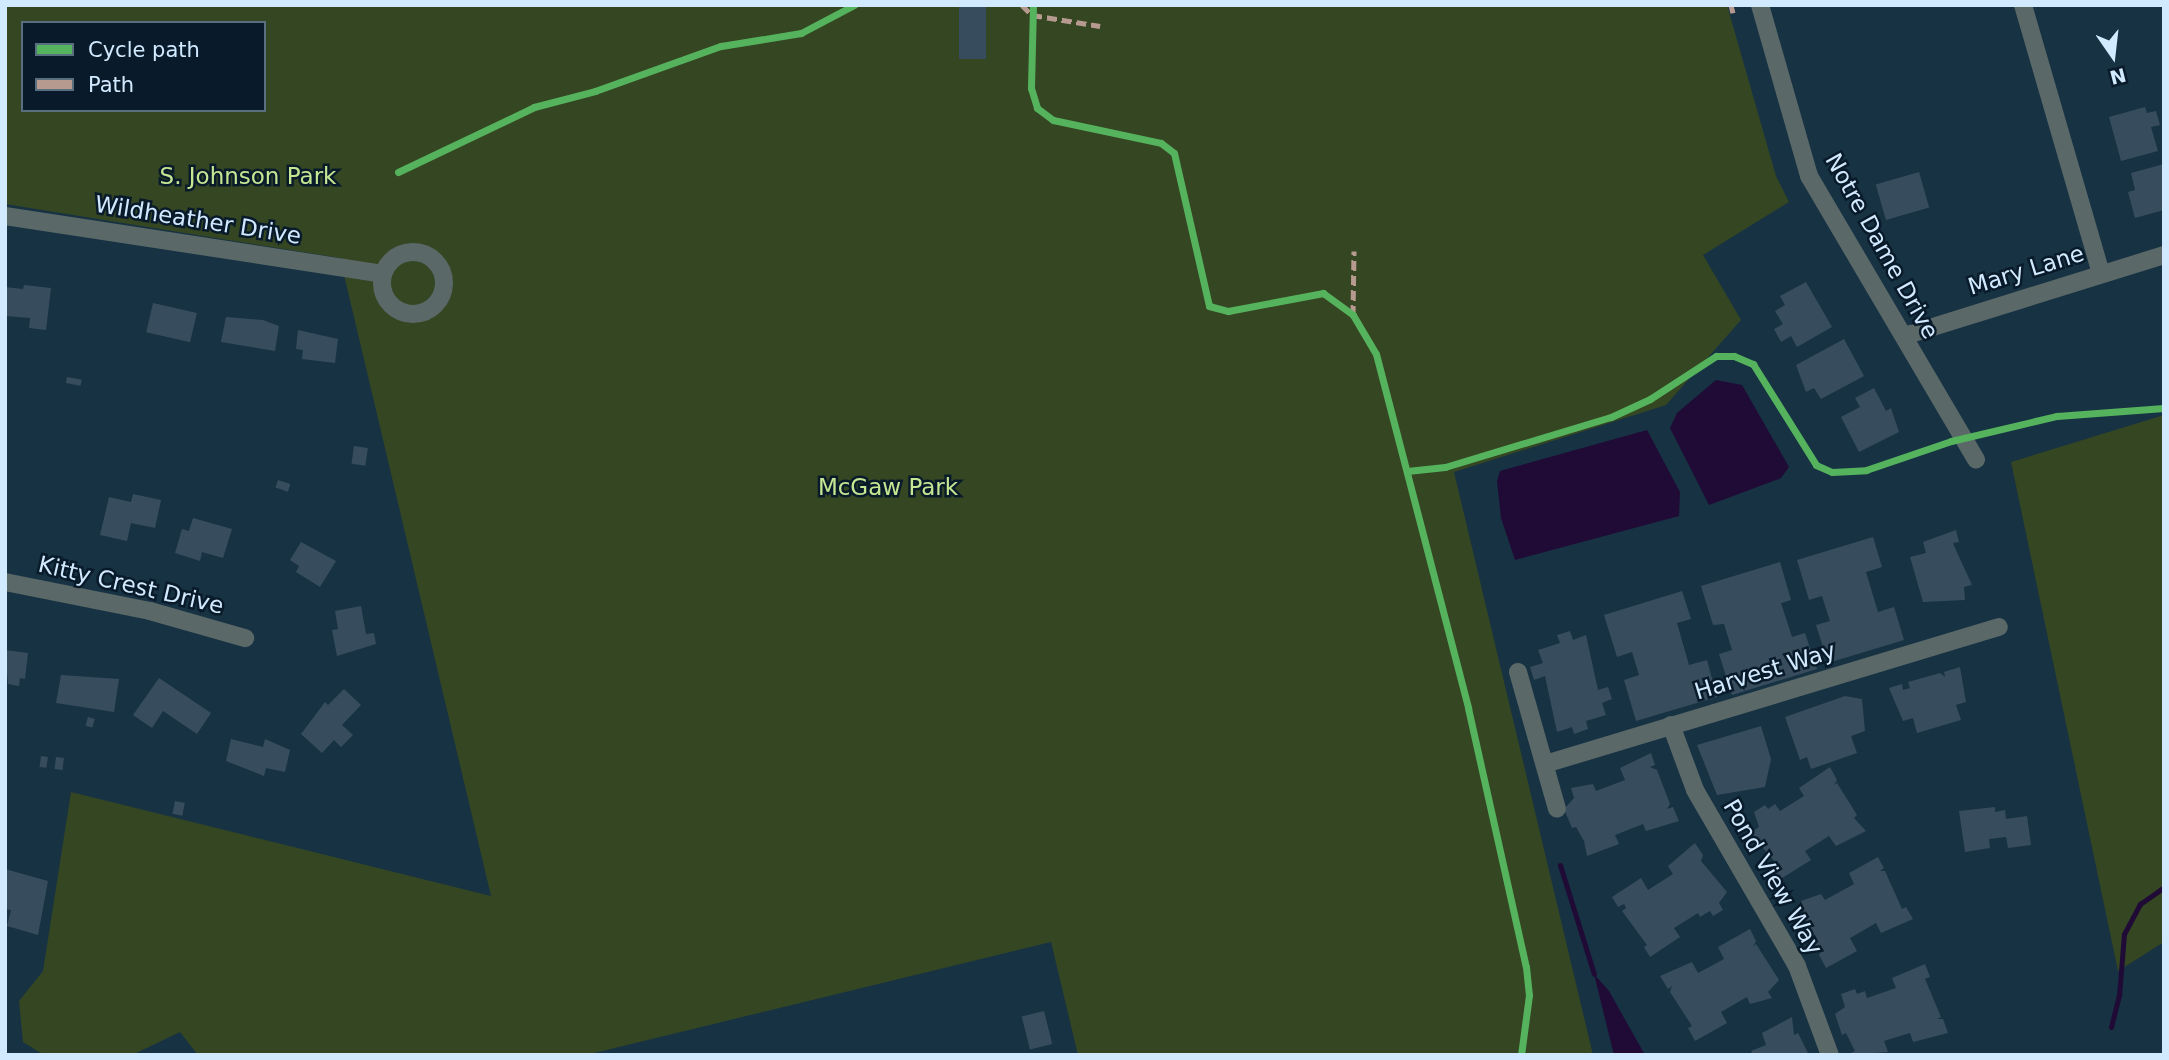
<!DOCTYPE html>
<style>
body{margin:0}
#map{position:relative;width:2169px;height:1060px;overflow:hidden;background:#173243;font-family:"DejaVu Sans",sans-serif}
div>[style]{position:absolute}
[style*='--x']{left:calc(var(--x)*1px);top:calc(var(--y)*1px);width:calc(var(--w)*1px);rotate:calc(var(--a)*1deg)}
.green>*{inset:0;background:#354623}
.water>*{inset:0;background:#1f0b35}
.stream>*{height:5px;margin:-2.5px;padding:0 2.5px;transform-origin:2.5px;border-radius:2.5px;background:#1f0b35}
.building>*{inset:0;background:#374d5d;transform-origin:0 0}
.minor>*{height:18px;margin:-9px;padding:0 9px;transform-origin:9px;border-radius:9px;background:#5a6868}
.minor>.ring{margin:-9px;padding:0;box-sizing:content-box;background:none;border:18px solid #5a6868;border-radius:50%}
.quiet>*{height:5px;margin-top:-2.5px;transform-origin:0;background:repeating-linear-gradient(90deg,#b69a8f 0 10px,transparent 0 15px)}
.cycleway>*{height:7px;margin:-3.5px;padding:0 3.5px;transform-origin:3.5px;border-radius:3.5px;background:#56b35d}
span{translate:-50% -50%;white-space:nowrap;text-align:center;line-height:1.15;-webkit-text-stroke:5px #091b2a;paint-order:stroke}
.park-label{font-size:23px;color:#c7e692}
.street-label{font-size:23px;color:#d2eaff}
.frame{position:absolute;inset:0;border:7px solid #d2eaff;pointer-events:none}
.legend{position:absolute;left:21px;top:21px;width:245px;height:91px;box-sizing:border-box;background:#091b2a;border:2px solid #596e7f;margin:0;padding:9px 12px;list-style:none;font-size:21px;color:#d2eaff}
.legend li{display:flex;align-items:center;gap:14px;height:35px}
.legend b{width:35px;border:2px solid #596e7f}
.north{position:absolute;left:2078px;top:21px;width:70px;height:70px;-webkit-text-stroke:5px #091b2a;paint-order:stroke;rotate:166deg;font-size:19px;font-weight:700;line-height:28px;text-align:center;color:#d2eaff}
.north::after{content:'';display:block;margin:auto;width:24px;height:32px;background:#d2eaff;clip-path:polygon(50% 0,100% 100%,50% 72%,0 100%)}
</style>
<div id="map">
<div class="green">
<div style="clip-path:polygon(evenodd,5px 5px,1727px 5px,1776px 176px,1789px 202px,1703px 255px,1741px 320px,1666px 405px,1454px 472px,1593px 1055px,1078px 1055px,1051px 942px,586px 1055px,198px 1055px,180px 1032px,132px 1055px,44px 1055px,23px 1042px,19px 1001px,43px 971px,71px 792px,491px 896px,340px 258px,5px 204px,5px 5px,23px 23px,264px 23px,264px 110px,23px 110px,23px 23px)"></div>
<div style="clip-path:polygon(2164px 415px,2164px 942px,2118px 971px,2011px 462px)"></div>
</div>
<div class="water">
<div style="clip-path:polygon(1716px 380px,1742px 385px,1789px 467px,1781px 478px,1709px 505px,1670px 428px,1677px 413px)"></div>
<div style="clip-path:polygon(1647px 430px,1680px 492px,1679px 516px,1515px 560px,1501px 518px,1497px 481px,1500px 471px)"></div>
<div style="clip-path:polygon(1594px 974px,1609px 991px,1645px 1055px,1614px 1055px)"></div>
</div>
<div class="stream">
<div style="--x:1560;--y:865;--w:114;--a:72.7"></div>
<div style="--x:2111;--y:1027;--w:32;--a:-76"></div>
<div style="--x:2119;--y:996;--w:62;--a:-85.4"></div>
<div style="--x:2124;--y:934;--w:34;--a:-62"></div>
<div style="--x:2140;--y:904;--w:29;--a:-35"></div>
</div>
<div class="building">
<div style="left:959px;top:5px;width:27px;height:54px"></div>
<div style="clip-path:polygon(2145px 107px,2147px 113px,2156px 111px,2160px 125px,2151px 127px,2158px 151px,2121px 161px,2109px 117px)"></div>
<div style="clip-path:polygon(2164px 164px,2164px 210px,2135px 218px,2128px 192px,2135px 190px,2131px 173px)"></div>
<div style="left:1919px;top:172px;width:37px;height:45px;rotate:74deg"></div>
<div style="clip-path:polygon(1806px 282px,1832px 327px,1797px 347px,1791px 336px,1781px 342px,1774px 329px,1783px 324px,1775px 311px,1785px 305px,1780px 296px)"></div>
<div style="clip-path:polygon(24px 285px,51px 288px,46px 330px,29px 328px,30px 318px,5px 316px,5px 287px,23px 289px)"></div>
<div style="left:153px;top:303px;width:45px;height:30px;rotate:13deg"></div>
<div style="clip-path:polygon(226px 317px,263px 320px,279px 326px,275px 351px,221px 342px)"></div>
<div style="clip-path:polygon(298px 330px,338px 339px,335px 363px,302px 359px,303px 350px,296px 349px)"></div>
<div style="clip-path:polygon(1844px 339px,1864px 376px,1821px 399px,1814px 388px,1806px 392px,1796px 365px)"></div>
<div style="left:67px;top:377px;width:15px;height:6px;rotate:11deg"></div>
<div style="clip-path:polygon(1874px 388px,1886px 411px,1891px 408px,1899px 432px,1859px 452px,1841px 417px,1860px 407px,1855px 398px)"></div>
<div style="left:354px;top:446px;width:14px;height:18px;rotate:8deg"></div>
<div style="left:278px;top:480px;width:13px;height:8px;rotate:18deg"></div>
<div style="clip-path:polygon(133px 494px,161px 500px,155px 528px,131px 523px,127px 541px,100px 535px,109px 497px,131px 502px)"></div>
<div style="clip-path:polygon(193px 518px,232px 529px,223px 558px,202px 552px,200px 561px,175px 553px,182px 529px,189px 531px)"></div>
<div style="clip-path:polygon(1956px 530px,1959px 542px,1953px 543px,1955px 548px,1972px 585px,1964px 587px,1965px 600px,1923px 602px,1910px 557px,1926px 553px,1923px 542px)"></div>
<div style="clip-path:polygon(1873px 537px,1882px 567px,1866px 572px,1878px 612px,1894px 607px,1904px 640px,1828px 663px,1816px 625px,1830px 621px,1822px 596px,1809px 600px,1797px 560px)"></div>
<div style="clip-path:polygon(301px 542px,336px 561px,320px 587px,296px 572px,299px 566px,290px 560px)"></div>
<div style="clip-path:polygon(1780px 562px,1791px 600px,1781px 603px,1792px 637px,1805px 633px,1817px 669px,1732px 695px,1719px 654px,1732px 650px,1724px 624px,1713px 625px,1701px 586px)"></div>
<div style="clip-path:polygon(1682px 591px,1691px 619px,1677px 623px,1689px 665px,1707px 660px,1717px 697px,1636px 721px,1624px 680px,1639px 675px,1632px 652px,1617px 657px,1604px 615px)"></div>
<div style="clip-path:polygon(361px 606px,366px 634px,374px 633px,376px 644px,337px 656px,332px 630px,338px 629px,335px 611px)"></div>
<div style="clip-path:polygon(1570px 631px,1573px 640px,1586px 635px,1598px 690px,1608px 687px,1612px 699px,1602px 703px,1606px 715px,1586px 721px,1588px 729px,1574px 734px,1572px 727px,1557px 732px,1545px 676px,1534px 680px,1530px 667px,1543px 663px,1538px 650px,1560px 643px,1557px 635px)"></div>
<div style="clip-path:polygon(5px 650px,28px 653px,25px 679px,20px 678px,19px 686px,8px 684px)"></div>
<div style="clip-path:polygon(1960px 667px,1966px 702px,1956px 705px,1961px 720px,1917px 733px,1913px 718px,1903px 721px,1889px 688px,1902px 684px,1903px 690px,1910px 688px,1908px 682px,1940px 673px,1945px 677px,1944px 672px)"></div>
<div style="clip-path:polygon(61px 675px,119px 679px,114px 712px,56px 703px)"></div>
<div style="clip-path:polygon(159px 678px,211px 713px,197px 734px,163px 711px,152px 728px,133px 715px)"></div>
<div style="clip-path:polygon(344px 689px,361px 705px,342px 725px,353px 735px,341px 747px,334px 740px,322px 753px,301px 734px,325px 702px,328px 705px)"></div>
<div style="clip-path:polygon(1845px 696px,1862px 699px,1865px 731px,1851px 736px,1857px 753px,1811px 769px,1807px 757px,1800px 760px,1785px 717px)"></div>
<div style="left:88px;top:717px;width:7px;height:9px;rotate:16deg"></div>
<div style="clip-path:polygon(1761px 726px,1771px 759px,1765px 787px,1717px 795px,1697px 745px)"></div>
<div style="clip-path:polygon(231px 739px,263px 747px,265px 739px,290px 750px,285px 772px,266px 768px,264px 776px,226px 761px)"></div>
<div style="clip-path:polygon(1651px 753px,1655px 765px,1650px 767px,1657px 770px,1670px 804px,1667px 809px,1673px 807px,1679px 821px,1646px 831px,1643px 824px,1615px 835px,1619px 844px,1587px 856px,1584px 841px,1576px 827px,1572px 828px,1564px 809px,1574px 798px,1571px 788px,1593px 784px,1596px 791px,1625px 780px,1620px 768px)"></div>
<div style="left:41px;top:756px;width:7px;height:11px;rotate:8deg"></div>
<div style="left:56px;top:757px;width:8px;height:12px;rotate:7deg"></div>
<div style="clip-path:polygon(1830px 767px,1837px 780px,1834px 785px,1837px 783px,1857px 815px,1854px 818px,1866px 831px,1836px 846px,1829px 836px,1805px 851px,1811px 860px,1779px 880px,1772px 868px,1776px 863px,1750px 833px,1759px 827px,1754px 812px,1765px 805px,1768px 809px,1775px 804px,1780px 811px,1804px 796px,1799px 788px)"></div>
<div style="left:175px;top:801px;width:10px;height:13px;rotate:11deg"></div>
<div style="clip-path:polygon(1995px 807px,1995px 812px,2005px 810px,2006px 819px,2027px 816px,2031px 845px,2008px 848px,2006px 837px,1989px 839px,1990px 848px,1965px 852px,1959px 811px)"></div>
<div style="clip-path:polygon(1695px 843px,1703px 855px,1701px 861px,1727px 892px,1719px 903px,1723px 910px,1713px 916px,1710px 911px,1700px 917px,1698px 913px,1674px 928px,1680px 937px,1650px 957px,1644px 947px,1647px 945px,1622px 911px,1626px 908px,1624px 904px,1618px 907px,1612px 897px,1641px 878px,1648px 890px,1673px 874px,1668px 866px)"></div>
<div style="clip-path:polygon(1878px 857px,1884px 868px,1880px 871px,1885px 871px,1902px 909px,1906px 907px,1913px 919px,1881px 933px,1876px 923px,1850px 938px,1857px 951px,1826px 968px,1819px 955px,1823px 949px,1819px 952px,1797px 921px,1806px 916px,1801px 901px,1821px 894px,1825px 900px,1854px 884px,1849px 873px)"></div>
<div style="clip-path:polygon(5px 869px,48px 881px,38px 935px,7px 926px,11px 910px,5px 909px)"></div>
<div style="clip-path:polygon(1750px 929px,1756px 941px,1753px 947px,1756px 944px,1779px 980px,1768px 992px,1772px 998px,1750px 1004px,1747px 997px,1721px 1012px,1727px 1023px,1695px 1041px,1688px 1028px,1692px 1026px,1670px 992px,1672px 986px,1668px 989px,1660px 976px,1692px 962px,1698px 973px,1724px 959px,1718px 947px)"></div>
<div style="clip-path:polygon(1925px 964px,1930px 977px,1925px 979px,1941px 1017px,1937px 1019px,1943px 1019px,1948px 1033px,1913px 1042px,1910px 1033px,1884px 1041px,1888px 1052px,1846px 1055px,1855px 1051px,1846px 1033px,1842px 1035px,1835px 1014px,1845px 1007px,1841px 994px,1855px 989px,1857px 994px,1865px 991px,1867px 998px,1896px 988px,1892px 978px)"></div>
<div style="left:1044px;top:1011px;width:34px;height:23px;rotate:76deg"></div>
<div style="clip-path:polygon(1792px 1017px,1794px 1035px,1798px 1033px,1809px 1055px,1753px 1055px,1751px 1051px,1766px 1045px,1762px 1033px)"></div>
</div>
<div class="minor">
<div style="--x:1760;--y:5;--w:178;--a:74"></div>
<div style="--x:1809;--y:176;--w:329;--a:59.5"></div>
<div style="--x:2023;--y:5;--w:279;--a:73.8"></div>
<div style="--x:5;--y:216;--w:382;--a:8.7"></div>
<div class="ring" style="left:382px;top:252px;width:44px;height:44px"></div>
<div style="--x:1904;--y:336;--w:272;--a:-17.3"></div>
<div style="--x:5;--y:582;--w:148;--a:11.3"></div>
<div style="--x:150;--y:611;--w:99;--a:15.9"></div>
<div style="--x:1518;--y:672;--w:142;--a:74.1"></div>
<div style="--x:1671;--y:725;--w:69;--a:69.7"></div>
<div style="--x:1695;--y:790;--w:203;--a:59.9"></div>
<div style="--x:1797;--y:966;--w:95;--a:69.7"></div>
<div style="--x:1545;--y:764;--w:474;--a:-16.8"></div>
</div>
<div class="quiet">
<div style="--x:1022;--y:5;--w:14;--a:45"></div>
<div style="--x:1032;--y:15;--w:69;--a:9.2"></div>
<div style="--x:1731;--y:5;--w:8;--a:76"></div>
<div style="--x:1353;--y:315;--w:64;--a:-89.1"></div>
</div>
<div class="cycleway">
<div style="--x:1033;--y:5;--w:83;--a:91.4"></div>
<div style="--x:1031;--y:88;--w:21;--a:73"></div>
<div style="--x:1037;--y:108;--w:20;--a:37"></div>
<div style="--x:1053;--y:120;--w:110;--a:12"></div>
<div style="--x:1161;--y:143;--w:16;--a:38"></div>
<div style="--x:1174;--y:153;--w:157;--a:77.1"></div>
<div style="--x:1209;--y:306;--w:20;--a:15"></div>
<div style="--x:1228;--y:311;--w:97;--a:-10.7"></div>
<div style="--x:1323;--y:293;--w:37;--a:36"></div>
<div style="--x:1353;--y:315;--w:45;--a:59.5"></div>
<div style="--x:1376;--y:354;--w:366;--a:75.4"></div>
<div style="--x:1468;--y:708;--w:265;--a:77.4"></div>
<div style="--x:1526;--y:967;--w:28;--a:84"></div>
<div style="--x:1529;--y:995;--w:61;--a:97.6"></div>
<div style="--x:398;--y:172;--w:151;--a:-25.5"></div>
<div style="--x:534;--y:107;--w:63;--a:-14.7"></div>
<div style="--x:595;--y:91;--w:134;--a:-19.7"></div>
<div style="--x:721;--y:46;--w:81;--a:-9.2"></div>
<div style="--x:801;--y:33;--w:60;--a:-27.8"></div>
<div style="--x:1407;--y:471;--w:38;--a:-6"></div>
<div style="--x:1445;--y:467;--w:173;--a:-16.8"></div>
<div style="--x:1611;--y:417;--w:43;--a:-24.8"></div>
<div style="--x:1650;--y:399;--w:79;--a:-33.1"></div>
<div style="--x:1716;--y:356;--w:18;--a:0"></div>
<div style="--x:1734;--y:356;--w:21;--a:23"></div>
<div style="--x:1753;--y:364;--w:119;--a:58"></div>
<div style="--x:1816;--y:465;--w:17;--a:24"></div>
<div style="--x:1832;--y:472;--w:34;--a:-3"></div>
<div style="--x:1866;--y:470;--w:90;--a:-18.8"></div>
<div style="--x:1951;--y:441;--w:109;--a:-13.3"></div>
<div style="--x:2057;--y:416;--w:107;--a:-4.3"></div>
</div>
<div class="park-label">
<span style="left:248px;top:176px">S. Johnson Park</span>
<span style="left:888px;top:487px">McGaw Park</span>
</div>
<div class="street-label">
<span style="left:198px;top:220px;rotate:9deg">Wildheather Drive</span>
<span style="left:1882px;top:246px;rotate:61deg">Notre Dame Drive</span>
<span style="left:2026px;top:270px;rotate:-17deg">Mary Lane</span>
<span style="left:131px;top:585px;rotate:13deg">Kitty Crest Drive</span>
<span style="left:1765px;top:671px;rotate:-17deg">Harvest Way</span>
<span style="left:1773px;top:877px;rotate:60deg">Pond View Way</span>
</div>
<div class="frame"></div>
<ul class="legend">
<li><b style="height:9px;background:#56b35d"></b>Cycle path</li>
<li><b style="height:9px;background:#b69a8f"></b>Path</li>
</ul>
<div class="north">N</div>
</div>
